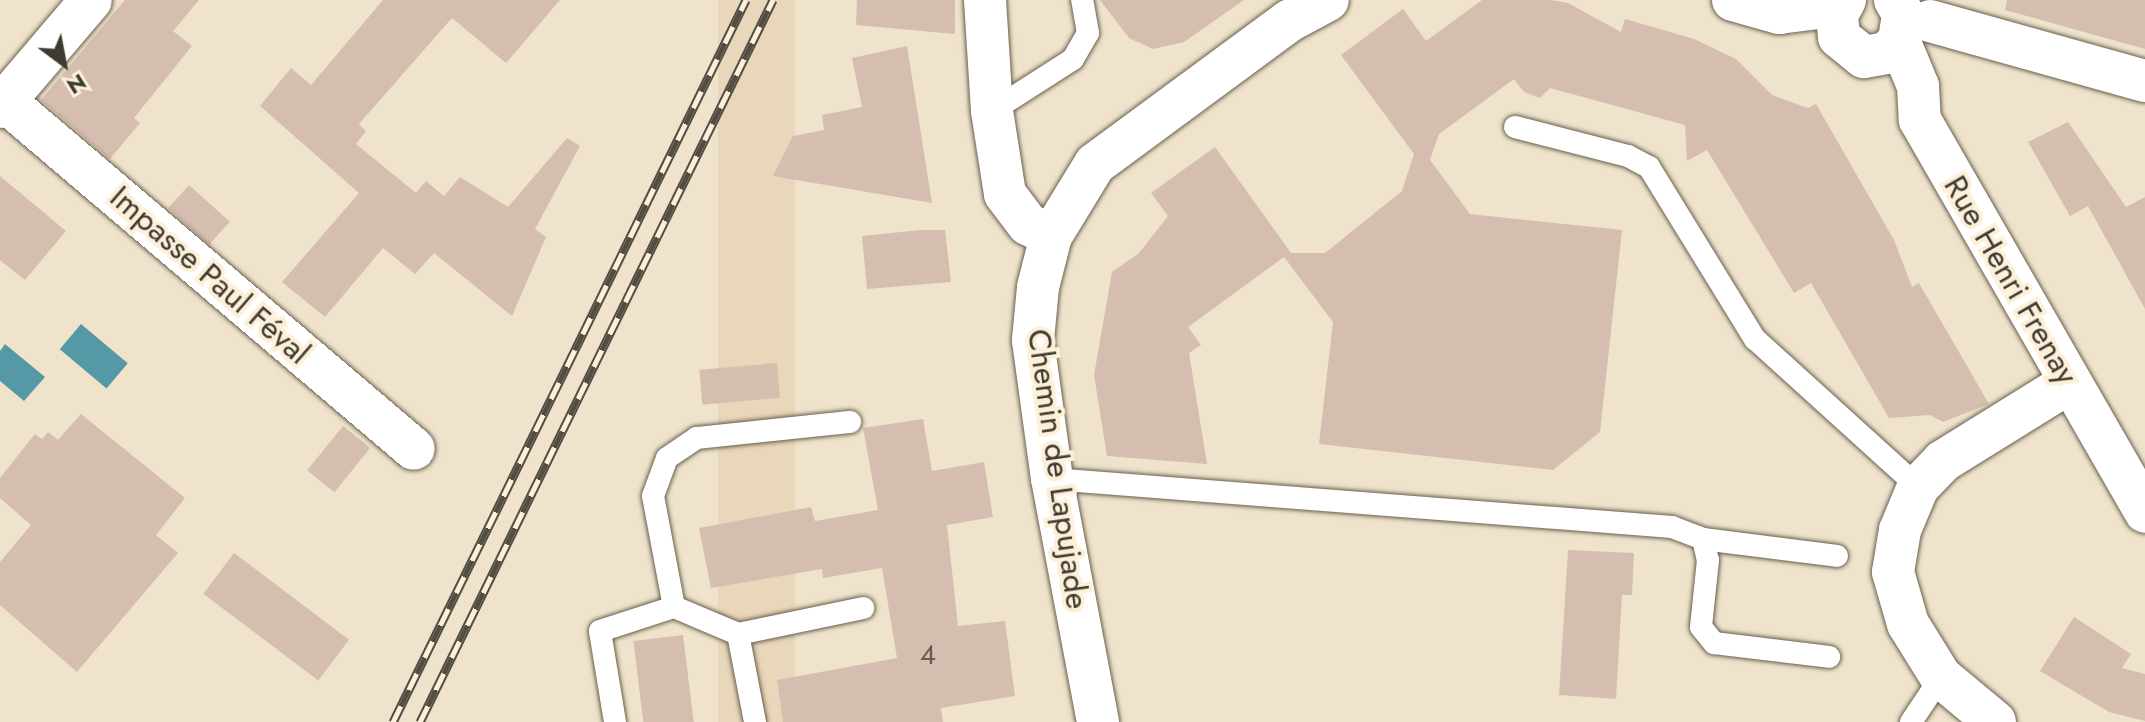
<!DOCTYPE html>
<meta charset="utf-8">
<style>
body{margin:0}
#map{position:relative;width:2145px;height:722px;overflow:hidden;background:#efe3cc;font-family:Jost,sans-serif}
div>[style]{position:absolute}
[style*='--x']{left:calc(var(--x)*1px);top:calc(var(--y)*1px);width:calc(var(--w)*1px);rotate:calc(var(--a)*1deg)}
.built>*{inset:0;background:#e8d7ba;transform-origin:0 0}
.water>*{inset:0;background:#5699a6;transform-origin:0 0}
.building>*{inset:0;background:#d5beb0;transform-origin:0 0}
.roads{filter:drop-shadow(0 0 2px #6a5f4c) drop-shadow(0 0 2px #6a5f4c)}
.lane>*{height:22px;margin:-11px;padding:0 11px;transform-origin:11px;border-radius:11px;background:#fff}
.street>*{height:42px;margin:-21px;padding:0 21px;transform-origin:21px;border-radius:21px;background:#fff}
.rail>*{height:9px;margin-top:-4.5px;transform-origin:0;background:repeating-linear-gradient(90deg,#fdf0d9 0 18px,#534d43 0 36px);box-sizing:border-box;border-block:2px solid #534d43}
span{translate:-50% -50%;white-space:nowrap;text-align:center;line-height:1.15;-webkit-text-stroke:8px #fdf0d9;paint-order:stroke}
.number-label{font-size:28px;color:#655c52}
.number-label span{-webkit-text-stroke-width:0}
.street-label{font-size:32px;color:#403b32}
.north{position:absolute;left:24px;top:24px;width:80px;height:80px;-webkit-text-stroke:6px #fdf0d9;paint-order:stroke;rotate:148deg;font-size:22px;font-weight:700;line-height:32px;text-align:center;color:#403b32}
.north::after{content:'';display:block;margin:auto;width:28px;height:36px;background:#403b32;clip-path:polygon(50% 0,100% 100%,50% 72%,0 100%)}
</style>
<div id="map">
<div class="built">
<div style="left:718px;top:0;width:77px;height:804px"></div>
</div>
<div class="water">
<div style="left:81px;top:324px;width:61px;height:33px;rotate:40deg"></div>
<div style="clip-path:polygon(5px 344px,45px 377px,24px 401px,0 381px,0 351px)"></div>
</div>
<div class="building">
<div style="clip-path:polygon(125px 0,199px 0,173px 31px,192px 46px,134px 118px,140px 123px,110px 159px,41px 100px)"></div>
<div style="clip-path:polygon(383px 0,560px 0,506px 63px,452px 18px,359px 124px,366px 131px,356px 144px,416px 193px,426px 181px,444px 196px,460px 177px,508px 207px,567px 138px,580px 146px,535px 229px,546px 237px,512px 316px,434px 253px,415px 274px,383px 248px,325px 317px,282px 282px,359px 193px,260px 106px,291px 68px,311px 85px)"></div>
<div style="clip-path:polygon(857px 0,955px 0,955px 34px,856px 25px)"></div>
<div style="clip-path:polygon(1100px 0,1244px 0,1184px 42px,1153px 49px,1129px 38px)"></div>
<div style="clip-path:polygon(1482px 0,1551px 0,1568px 3px,1621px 32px,1625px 19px,1694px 39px,1736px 59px,1772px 95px,1808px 108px,1816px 104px,1894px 240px,1912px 287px,1919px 283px,1989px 404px,1943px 422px,1930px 415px,1889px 418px,1811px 283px,1794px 293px,1707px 150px,1687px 161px,1685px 125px,1550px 88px,1540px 98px,1524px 92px,1514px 79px,1439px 134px,1430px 160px,1470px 214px,1622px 230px,1600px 432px,1553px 470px,1319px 444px,1333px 322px,1284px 257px,1188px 327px,1201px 345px,1189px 353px,1207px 464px,1107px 456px,1094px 375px,1112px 272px,1139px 253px,1168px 216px,1151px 193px,1215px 147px,1291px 253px,1325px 253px,1402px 191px,1414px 154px,1341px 55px,1403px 9px,1426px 41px)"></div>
<div style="clip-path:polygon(2007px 0,2145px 0,2145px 49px,2005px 10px)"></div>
<div style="clip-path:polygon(907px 46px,932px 203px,773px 176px,793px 136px,824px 130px,822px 115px,862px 107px,852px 58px)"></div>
<div style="clip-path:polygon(2068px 122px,2126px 207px,2145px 197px,2145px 309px,2088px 206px,2070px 216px,2028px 142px)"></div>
<div style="clip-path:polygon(0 176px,66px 231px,25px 280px,0 260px)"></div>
<div style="left:189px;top:185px;width:55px;height:31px;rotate:42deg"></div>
<div style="clip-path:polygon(921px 230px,945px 230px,951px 282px,867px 289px,862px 236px)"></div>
<div style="left:777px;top:363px;width:35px;height:78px;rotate:85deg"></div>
<div style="clip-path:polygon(81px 414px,185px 498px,156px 535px,178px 553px,77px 672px,0 605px,0 562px,31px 525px,0 498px,0 478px,35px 434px,42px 439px,48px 432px,58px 440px)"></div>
<div style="clip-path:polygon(923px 419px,932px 471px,984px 462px,993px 517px,947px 525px,958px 626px,1005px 621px,1015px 696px,941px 708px,943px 722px,783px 722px,777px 680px,897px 658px,882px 568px,823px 578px,822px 569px,711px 588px,699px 528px,811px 507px,815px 521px,878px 510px,863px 428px)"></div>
<div style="left:343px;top:426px;width:35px;height:57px;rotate:39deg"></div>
<div style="clip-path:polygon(1568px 550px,1634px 553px,1632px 595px,1622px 595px,1616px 699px,1559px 695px)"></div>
<div style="left:234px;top:553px;width:144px;height:51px;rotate:37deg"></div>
<div style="clip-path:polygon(2074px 617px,2131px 654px,2122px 668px,2145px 674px,2145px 721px,2109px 712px,2040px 671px)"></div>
<div style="left:683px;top:635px;width:88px;height:50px;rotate:83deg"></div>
</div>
<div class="roads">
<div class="lane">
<div style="--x:992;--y:111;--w:96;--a:-32.7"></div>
<div style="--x:1073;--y:59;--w:30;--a:-60"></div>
<div style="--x:1088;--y:33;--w:34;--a:-100"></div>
<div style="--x:1515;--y:127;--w:117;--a:14.4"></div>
<div style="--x:1628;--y:156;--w:24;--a:28"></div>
<div style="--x:1649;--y:167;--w:202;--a:58.4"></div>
<div style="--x:1755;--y:339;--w:220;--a:42.2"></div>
<div style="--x:1052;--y:479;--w:622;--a:4.43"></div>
<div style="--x:1672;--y:527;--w:33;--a:21"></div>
<div style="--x:1703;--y:539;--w:135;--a:7.2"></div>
<div style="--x:1703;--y:539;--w:22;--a:77"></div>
<div style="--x:1708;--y:560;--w:67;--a:96"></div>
<div style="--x:1701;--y:627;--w:21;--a:51"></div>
<div style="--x:1714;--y:643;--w:116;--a:6.9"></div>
<div style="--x:738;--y:634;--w:128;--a:-11.7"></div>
<div style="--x:615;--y:722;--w:92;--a:-99.4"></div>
<div style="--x:600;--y:631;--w:78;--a:-18"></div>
<div style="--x:755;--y:722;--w:90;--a:-100.9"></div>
<div style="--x:738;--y:634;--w:69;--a:-157.1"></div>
<div style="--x:674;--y:607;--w:113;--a:-100.7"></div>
<div style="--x:653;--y:496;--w:40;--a:-69.8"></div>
<div style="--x:667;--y:458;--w:36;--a:-34"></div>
<div style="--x:697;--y:438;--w:154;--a:-6"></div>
<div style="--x:1911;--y:722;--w:54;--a:-56.3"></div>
</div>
<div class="street">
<div style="--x:985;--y:0;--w:111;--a:86.4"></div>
<div style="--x:992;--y:111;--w:84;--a:81.1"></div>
<div style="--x:1005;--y:194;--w:38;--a:53"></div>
<div style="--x:1028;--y:224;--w:26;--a:28"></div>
<div style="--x:1733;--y:0;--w:48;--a:15.8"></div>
<div style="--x:1779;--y:13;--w:64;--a:-7.2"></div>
<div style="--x:1845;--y:0;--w:16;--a:120"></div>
<div style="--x:1837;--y:14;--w:23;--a:85"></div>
<div style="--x:1839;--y:37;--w:32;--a:39"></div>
<div style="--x:1864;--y:57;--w:23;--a:-10"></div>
<div style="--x:1887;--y:53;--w:18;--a:-47"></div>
<div style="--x:1899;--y:40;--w:26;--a:-81"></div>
<div style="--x:1903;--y:14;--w:16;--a:-120"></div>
<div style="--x:1930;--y:21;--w:223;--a:15.6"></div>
<div style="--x:1899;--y:40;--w:50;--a:67.6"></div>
<div style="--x:1918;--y:86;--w:34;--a:87"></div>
<div style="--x:1920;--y:120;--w:452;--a:60.1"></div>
<div style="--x:0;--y:97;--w:543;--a:40.37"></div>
<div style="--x:0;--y:107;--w:140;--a:-49.6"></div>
<div style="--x:1098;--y:722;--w:247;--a:-100.7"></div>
<div style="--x:1052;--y:479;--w:140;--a:-97.8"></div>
<div style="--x:1033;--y:340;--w:53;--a:-84.6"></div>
<div style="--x:1038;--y:287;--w:53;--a:-75.7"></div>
<div style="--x:1051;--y:236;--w:84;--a:-58.6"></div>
<div style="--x:1095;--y:164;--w:241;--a:-36.4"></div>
<div style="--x:1289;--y:21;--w:44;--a:-28.3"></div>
<div style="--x:1995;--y:722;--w:70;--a:-140.2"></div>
<div style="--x:1941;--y:677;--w:62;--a:-121.9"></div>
<div style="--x:1908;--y:624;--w:54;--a:-106.1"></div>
<div style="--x:1893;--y:572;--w:43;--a:-80.5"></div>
<div style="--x:1900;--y:530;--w:47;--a:-67.3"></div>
<div style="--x:1918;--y:487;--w:36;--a:-46"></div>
<div style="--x:1943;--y:461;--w:148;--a:-31.8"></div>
</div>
</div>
<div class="rail">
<div style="--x:393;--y:722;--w:804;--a:-63.95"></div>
<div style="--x:420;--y:722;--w:804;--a:-63.95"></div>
</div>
<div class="number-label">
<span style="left:928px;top:655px">4</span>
</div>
<div class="street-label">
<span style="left:210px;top:275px;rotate:41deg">Impasse Paul Féval</span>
<span style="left:2011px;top:280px;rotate:60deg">Rue Henri Frenay</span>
<span style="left:1058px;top:469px;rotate:82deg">Chemin de Lapujade</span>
</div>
<div class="north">N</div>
</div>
